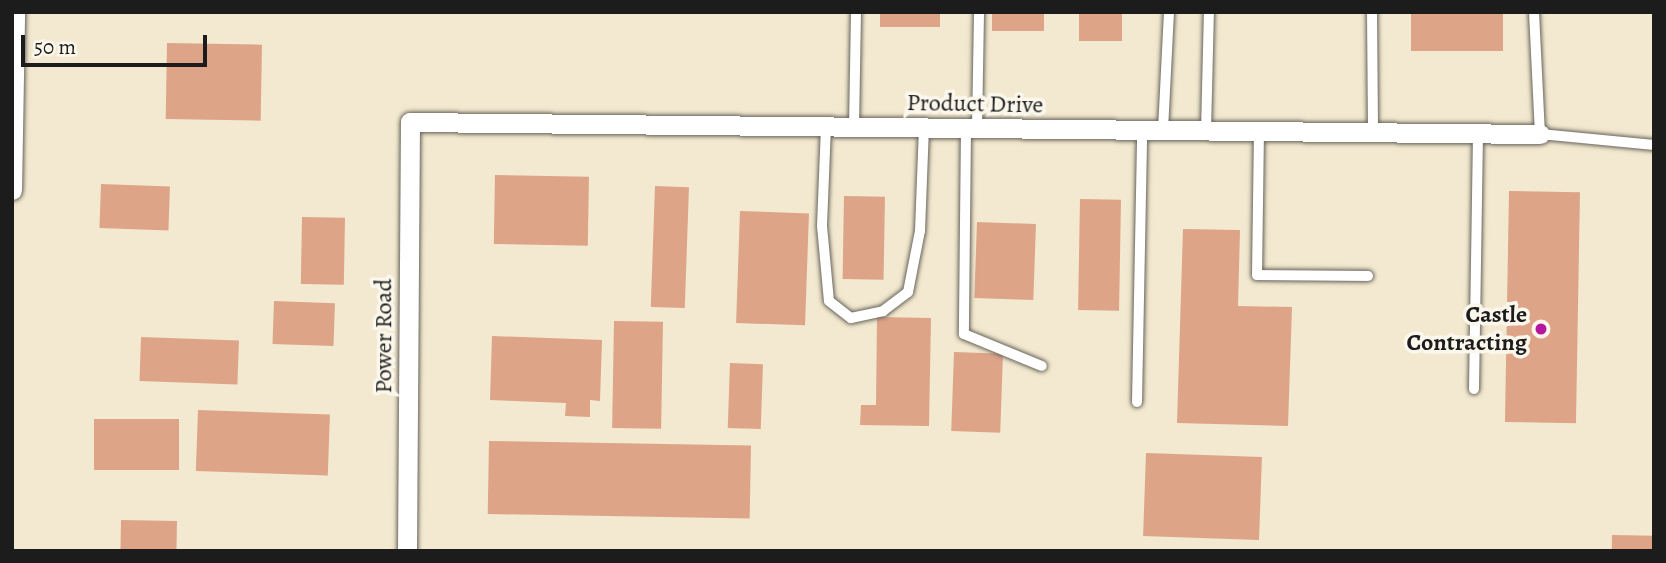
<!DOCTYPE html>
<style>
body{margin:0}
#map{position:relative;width:1666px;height:563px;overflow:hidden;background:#f3e9d0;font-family:Alegreya,serif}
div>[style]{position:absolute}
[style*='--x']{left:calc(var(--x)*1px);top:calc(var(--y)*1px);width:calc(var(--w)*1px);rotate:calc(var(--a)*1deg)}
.building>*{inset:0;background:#dda488;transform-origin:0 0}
.roads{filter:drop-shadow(0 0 2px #67645b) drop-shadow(0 0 2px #67645b)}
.lane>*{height:10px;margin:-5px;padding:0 5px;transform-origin:5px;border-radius:5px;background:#fff}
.street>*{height:19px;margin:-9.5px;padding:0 9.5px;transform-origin:9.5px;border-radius:9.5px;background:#fff}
.dots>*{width:19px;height:19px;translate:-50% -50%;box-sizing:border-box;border:4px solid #fbf7ec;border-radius:50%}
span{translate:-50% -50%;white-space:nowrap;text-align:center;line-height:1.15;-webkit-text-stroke:7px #fbf7ec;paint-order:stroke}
.street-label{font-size:24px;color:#1c1c1c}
.poi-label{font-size:24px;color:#1c1c1c;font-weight:700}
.right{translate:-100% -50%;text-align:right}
.frame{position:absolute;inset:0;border:14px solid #1c1c1c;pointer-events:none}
.scale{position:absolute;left:21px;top:35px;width:186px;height:32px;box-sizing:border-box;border:4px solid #1c1c1c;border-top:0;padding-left:9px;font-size:21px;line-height:24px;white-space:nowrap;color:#1c1c1c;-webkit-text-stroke:5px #fbf7ec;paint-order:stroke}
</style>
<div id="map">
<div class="building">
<div style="left:880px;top:12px;width:60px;height:15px"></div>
<div style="left:992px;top:12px;width:52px;height:19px"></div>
<div style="left:1079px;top:12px;width:43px;height:29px"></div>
<div style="left:1411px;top:12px;width:92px;height:39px"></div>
<div style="left:167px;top:43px;width:95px;height:76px;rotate:1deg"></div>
<div style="left:495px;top:175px;width:94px;height:69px;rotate:1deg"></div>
<div style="left:101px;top:184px;width:69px;height:44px;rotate:2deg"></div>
<div style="left:655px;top:186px;width:34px;height:121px;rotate:2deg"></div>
<div style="left:1509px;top:191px;width:71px;height:231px;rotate:1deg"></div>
<div style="left:844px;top:196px;width:41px;height:83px;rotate:1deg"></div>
<div style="left:1080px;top:199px;width:41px;height:111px;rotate:1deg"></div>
<div style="left:740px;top:211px;width:69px;height:112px;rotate:2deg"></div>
<div style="left:302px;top:217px;width:43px;height:67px;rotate:1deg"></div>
<div style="left:977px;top:222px;width:59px;height:76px;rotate:2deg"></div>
<div style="clip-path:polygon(1183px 229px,1240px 230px,1238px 306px,1292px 307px,1288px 426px,1177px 423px)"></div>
<div style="left:274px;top:301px;width:61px;height:43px;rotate:2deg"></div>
<div style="clip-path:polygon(877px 317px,931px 318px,929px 426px,860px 425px,861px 405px,876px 405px)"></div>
<div style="left:614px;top:321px;width:49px;height:107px;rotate:1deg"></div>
<div style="clip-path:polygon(492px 336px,602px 340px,600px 401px,590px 400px,590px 417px,565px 416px,566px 403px,490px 400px)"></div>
<div style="left:141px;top:337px;width:98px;height:44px;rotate:2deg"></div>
<div style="left:954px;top:352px;width:49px;height:79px;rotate:2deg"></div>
<div style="left:730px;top:363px;width:33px;height:65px;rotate:2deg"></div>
<div style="left:198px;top:410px;width:132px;height:61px;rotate:2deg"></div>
<div style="left:94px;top:419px;width:85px;height:51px"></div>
<div style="left:489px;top:441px;width:262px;height:73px;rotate:1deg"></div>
<div style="left:1146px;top:453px;width:116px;height:83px;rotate:2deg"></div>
<div style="left:121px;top:520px;width:56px;height:31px;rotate:1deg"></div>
<div style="left:1612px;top:535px;width:42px;height:16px;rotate:1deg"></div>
</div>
<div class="roads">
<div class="lane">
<div style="--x:1372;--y:12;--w:120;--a:89.5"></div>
<div style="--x:1534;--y:12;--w:122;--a:87.2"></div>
<div style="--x:1540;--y:134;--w:115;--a:5.5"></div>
<div style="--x:826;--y:126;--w:100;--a:92.3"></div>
<div style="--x:822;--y:226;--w:75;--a:84.7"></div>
<div style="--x:829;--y:301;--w:28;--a:38"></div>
<div style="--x:851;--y:318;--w:33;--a:-12"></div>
<div style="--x:883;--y:311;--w:31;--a:-37"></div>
<div style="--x:908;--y:292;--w:62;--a:-78.9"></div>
<div style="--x:920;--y:231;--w:104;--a:-87.8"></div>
<div style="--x:854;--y:127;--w:115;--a:-89"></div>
<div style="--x:966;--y:128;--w:206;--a:90.6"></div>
<div style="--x:964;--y:334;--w:84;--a:22.3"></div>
<div style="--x:977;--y:128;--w:116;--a:-89"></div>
<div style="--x:1163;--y:130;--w:118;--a:-87.1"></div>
<div style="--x:1206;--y:131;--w:119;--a:-88.6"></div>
<div style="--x:1259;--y:131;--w:144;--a:90.8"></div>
<div style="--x:1257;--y:275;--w:111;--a:0.5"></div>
<div style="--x:1474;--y:389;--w:256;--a:-89.1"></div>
<div style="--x:1137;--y:402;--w:271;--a:-88.9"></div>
</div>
<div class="street">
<div style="--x:12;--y:190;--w:178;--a:-89"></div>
<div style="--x:407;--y:551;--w:429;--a:-89.6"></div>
<div style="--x:410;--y:122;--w:1130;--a:0.61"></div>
</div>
</div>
<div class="dots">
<div style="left:1541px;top:329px;background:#b5179e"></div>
</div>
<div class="street-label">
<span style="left:975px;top:104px;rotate:1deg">Product Drive</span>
<span style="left:384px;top:336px;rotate:-90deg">Power Road</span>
</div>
<div class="poi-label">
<span class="right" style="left:1527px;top:329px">Castle<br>Contracting</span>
</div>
<div class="frame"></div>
<div class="scale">50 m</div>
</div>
